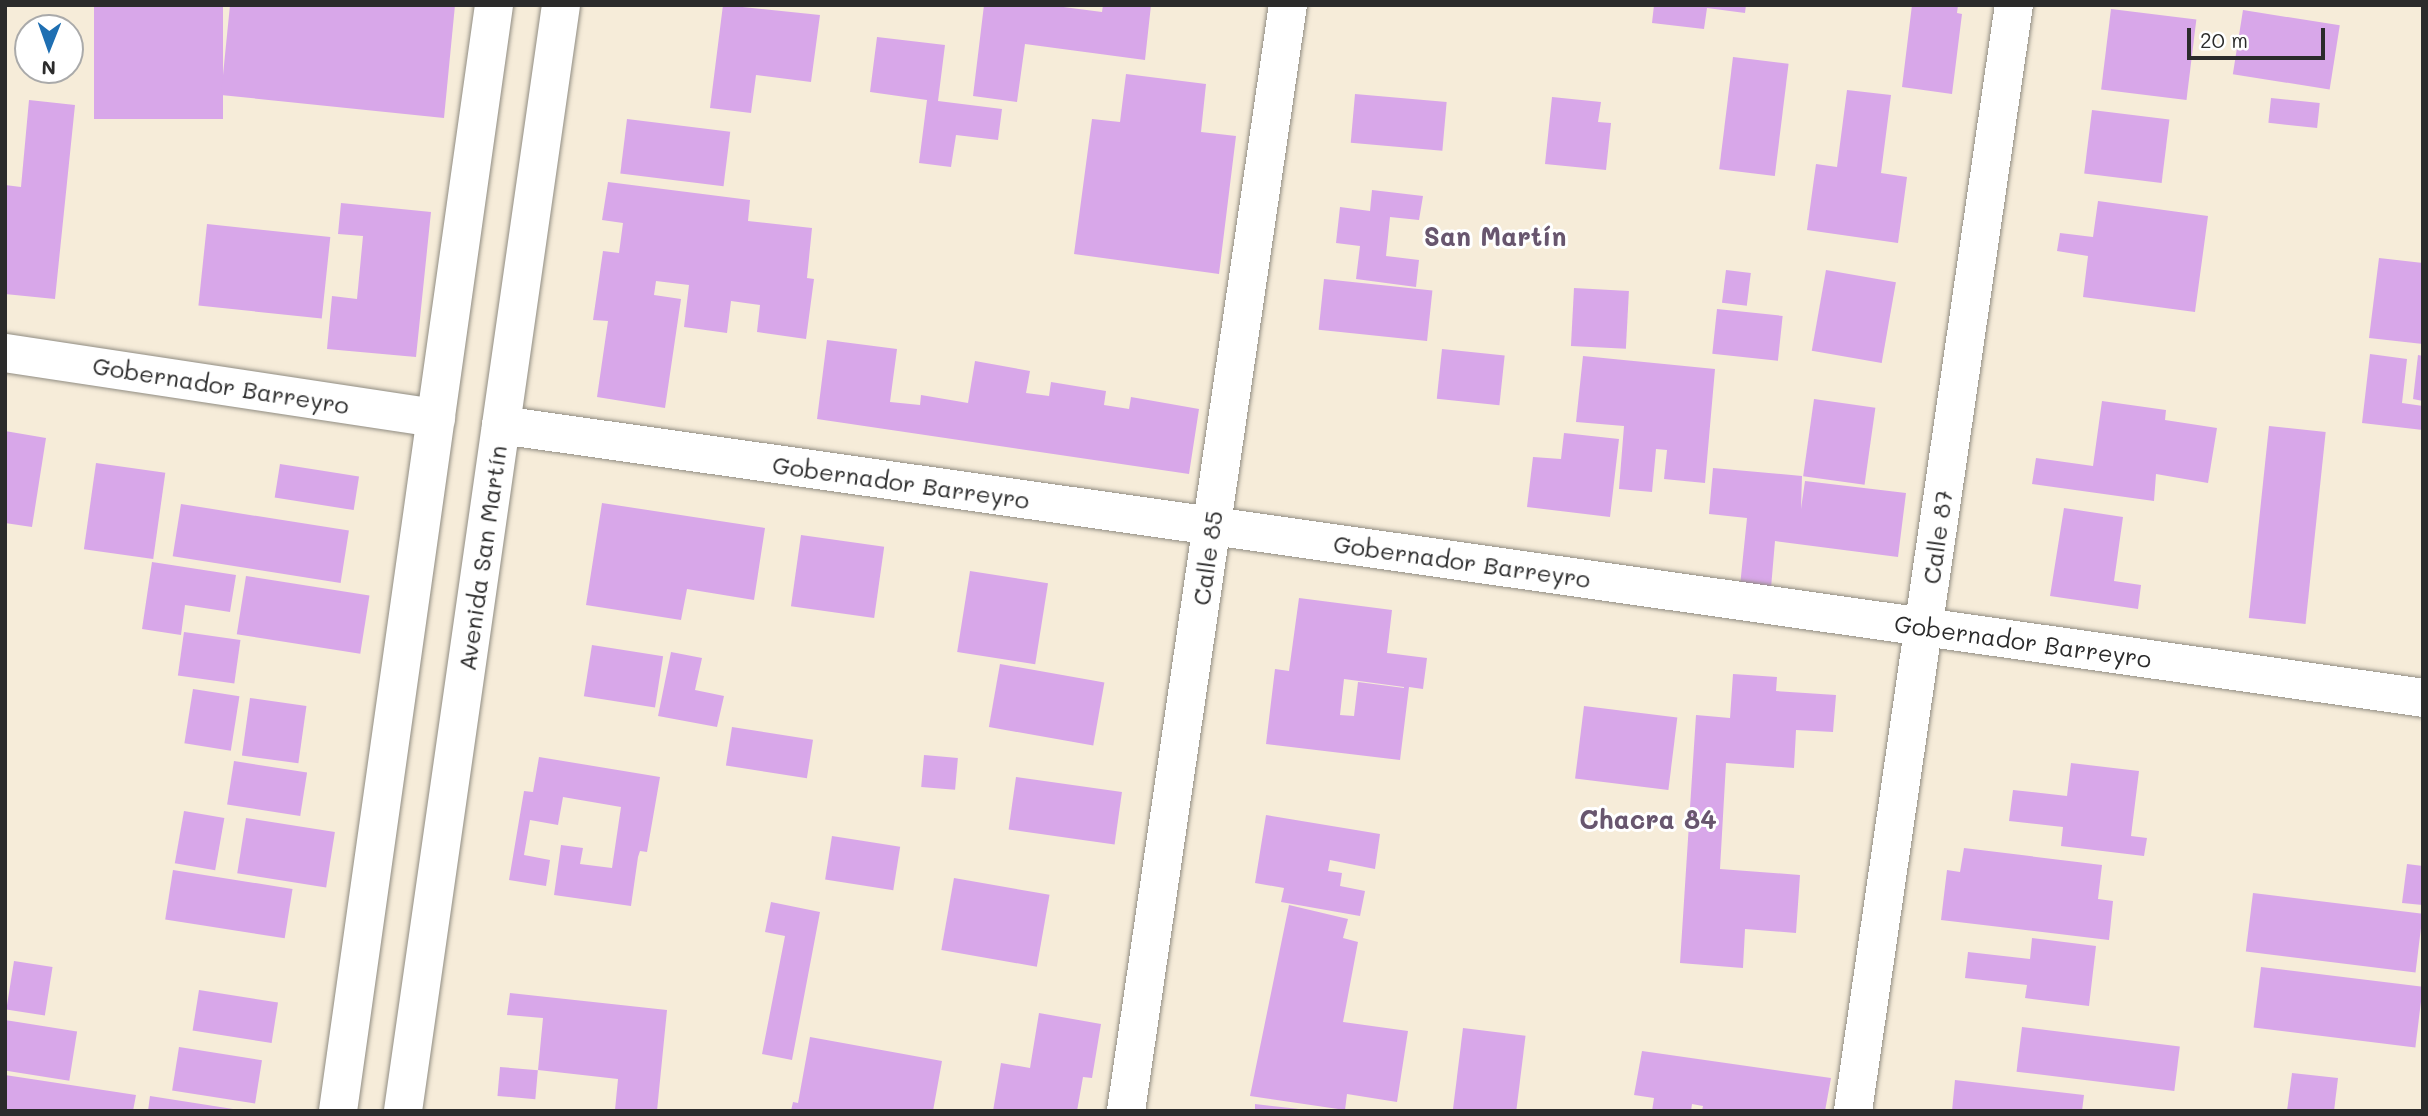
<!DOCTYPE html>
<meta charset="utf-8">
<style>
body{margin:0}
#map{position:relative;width:2428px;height:1116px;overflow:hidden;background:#f6ecd9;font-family:Mali,sans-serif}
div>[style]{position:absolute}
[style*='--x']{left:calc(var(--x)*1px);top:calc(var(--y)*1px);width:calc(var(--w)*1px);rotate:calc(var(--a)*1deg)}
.building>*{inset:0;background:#d8a7e9;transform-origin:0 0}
.roads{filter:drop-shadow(0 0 2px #908c82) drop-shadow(0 0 2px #908c82)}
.street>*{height:38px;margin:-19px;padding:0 19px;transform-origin:19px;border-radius:19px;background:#fff}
.primary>*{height:38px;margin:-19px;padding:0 19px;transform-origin:19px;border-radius:19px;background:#fff}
span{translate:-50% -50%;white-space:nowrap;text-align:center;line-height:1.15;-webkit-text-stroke:6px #fff;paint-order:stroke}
.street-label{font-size:24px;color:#2b2b2b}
.neighbourhood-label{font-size:26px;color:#68566e;font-weight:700}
.frame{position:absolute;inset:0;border:7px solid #2b2b2b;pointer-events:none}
.north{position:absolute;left:14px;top:14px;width:70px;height:70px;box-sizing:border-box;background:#fff;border:2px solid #aaa;border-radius:50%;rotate:181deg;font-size:19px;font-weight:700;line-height:28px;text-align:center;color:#2b2b2b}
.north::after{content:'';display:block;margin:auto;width:24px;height:32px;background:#1f6fb2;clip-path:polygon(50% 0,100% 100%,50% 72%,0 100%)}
.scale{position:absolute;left:2187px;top:28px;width:138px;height:32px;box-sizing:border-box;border:4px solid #2b2b2b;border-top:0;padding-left:9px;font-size:21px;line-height:24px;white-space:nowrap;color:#2b2b2b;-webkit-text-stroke:5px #fff;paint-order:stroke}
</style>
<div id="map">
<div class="building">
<div style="left:94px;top:5px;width:129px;height:114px"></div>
<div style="clip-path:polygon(230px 5px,455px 5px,444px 118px,221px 95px)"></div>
<div style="clip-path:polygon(723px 5px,820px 15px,811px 82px,756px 75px,751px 113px,710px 108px)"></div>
<div style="clip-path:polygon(984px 5px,1048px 5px,1102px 12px,1103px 5px,1151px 5px,1145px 60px,1025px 44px,1017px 102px,973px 96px)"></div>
<div style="clip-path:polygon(1654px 5px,1746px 5px,1745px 13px,1707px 8px,1704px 29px,1652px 23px)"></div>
<div style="clip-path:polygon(1912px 5px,1958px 5px,1957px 13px,1962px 14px,1952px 94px,1902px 87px)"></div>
<div style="left:2111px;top:9px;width:86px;height:81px;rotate:7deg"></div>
<div style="left:2243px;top:10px;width:98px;height:65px;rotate:9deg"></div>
<div style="clip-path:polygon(877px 37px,945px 45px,938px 101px,1002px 109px,998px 140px,956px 135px,951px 167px,919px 163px,927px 100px,870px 92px)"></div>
<div style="left:1733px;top:57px;width:56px;height:113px;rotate:7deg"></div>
<div style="clip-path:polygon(1126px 74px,1206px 84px,1201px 132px,1236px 136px,1219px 274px,1074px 254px,1092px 119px,1120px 122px)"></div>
<div style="clip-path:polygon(1847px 90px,1891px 95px,1881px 173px,1907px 177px,1898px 243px,1807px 230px,1816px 164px,1837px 167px)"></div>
<div style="left:1355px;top:94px;width:92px;height:49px;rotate:5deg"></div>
<div style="clip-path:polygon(1552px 97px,1601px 102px,1598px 122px,1611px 123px,1606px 170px,1545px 164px)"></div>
<div style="left:2271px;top:98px;width:49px;height:25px;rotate:6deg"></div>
<div style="clip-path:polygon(29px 100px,75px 105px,55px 299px,5px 294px,5px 185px,21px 187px)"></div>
<div style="left:2092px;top:110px;width:78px;height:64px;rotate:7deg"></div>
<div style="left:627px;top:119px;width:104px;height:55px;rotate:7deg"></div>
<div style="clip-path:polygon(608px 182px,750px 200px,748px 221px,812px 228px,807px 278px,814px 279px,806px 339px,757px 332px,760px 305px,731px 301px,727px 333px,684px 327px,689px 285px,656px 281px,654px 295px,681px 299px,665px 408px,597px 397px,608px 321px,593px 320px,603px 251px,619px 253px,623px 223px,602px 220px)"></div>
<div style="clip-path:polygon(1372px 190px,1423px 196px,1419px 220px,1390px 217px,1386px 256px,1419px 260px,1416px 287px,1356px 279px,1360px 246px,1336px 243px,1340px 207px,1370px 211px)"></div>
<div style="clip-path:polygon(2098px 201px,2208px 216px,2195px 312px,2083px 297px,2088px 256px,2057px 251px,2060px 233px,2093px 237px)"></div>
<div style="clip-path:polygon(341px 203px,431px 212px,416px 357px,327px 349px,332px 296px,357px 299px,363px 236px,338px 234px)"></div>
<div style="left:207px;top:224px;width:124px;height:82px;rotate:6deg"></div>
<div style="clip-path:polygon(2379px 258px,2423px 263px,2423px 344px,2369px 338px)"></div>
<div style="left:1726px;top:270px;width:25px;height:33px;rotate:7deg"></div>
<div style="left:1826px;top:270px;width:71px;height:82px;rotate:10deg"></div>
<div style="left:1324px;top:279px;width:109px;height:51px;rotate:6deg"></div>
<div style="left:1574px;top:288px;width:55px;height:58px;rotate:3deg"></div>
<div style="left:1717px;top:309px;width:66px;height:45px;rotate:6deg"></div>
<div style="clip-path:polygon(827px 340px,897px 349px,890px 402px,920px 405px,921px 395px,968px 403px,975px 361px,1030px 371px,1026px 393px,1049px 396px,1051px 382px,1106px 391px,1104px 405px,1129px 409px,1131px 397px,1199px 409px,1189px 474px,817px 419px)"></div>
<div style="left:1442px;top:349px;width:63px;height:50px;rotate:6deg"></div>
<div style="clip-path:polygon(2370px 354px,2407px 359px,2402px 403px,2423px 406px,2423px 430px,2362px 423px)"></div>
<div style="clip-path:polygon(2418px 355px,2423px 356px,2423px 401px,2413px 399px)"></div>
<div style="clip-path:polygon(1583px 356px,1715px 369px,1705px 483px,1664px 479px,1667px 450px,1656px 449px,1652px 492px,1619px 489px,1624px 426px,1576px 422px)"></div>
<div style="left:1814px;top:399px;width:62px;height:78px;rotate:8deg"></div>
<div style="clip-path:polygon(2102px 401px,2166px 410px,2165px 420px,2217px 428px,2208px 483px,2156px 474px,2154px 501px,2032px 484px,2036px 458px,2093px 466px)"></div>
<div style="left:2269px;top:426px;width:57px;height:193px;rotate:6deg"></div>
<div style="clip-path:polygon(5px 431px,46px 438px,32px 527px,5px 523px)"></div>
<div style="clip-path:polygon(1564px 433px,1619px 439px,1610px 517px,1527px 507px,1533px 457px,1561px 459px)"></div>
<div style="left:96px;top:463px;width:70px;height:87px;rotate:8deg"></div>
<div style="left:280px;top:464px;width:80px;height:34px;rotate:9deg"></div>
<div style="clip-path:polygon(1713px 468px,1802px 476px,1801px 509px,1805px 481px,1906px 493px,1898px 557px,1775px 541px,1771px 588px,1740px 586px,1747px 518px,1709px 514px)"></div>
<div style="clip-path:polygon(602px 503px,765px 528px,754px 600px,687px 589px,681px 620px,586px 605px)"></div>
<div style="left:181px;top:504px;width:170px;height:53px;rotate:9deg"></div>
<div style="clip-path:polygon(2064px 508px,2123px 517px,2114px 581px,2141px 585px,2138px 609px,2050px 596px)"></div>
<div style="left:801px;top:535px;width:84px;height:72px;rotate:8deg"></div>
<div style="clip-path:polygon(152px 562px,236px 575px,230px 612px,185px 605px,181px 635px,142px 629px)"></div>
<div style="left:970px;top:571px;width:79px;height:82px;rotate:9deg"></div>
<div style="left:246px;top:576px;width:125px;height:59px;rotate:9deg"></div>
<div style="clip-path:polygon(evenodd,1299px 598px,1392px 610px,1387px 653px,1427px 658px,1423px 689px,1409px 687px,1400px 760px,1266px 744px,1275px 669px,1289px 671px,1299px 598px,1344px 679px,1404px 687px,1404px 688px,1358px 682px,1354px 716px,1340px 715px,1344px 679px)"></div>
<div style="left:184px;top:632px;width:57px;height:44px;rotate:8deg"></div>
<div style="left:592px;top:645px;width:72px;height:52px;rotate:9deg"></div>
<div style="clip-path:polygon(671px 652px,702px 658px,695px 690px,724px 696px,717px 727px,658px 716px)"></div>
<div style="left:1000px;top:664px;width:106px;height:64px;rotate:10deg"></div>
<div style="clip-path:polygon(1733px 674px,1777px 677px,1776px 691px,1836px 695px,1833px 732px,1796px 730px,1794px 768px,1726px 763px,1720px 869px,1800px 875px,1796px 933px,1745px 929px,1743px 968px,1680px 963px,1696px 715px,1730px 718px)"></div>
<div style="left:193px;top:689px;width:47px;height:55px;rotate:9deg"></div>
<div style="left:250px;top:698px;width:57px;height:58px;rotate:8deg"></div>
<div style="left:1584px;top:706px;width:94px;height:73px;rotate:7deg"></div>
<div style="left:732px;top:727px;width:82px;height:39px;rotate:9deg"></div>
<div style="left:924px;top:755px;width:34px;height:32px;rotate:5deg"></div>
<div style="clip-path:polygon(539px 757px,660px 777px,647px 852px,640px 851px,638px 857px,631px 906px,554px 895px,561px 845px,583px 848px,580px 864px,612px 868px,621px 807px,563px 797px,558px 825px,530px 820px,524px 855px,550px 860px,546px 886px,509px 880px,524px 791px,533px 792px)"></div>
<div style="left:234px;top:761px;width:74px;height:44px;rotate:9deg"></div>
<div style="clip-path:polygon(2071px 763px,2139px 771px,2131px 836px,2147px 838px,2144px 856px,2061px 846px,2063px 827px,2009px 821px,2013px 790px,2067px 796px)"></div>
<div style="left:1016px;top:777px;width:107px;height:53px;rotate:8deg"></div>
<div style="left:184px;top:811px;width:41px;height:53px;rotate:10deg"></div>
<div style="clip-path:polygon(1266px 815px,1380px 834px,1375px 869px,1330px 860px,1328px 871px,1342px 873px,1340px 886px,1365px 891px,1360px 916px,1281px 902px,1284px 888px,1255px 883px)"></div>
<div style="left:246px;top:818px;width:90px;height:56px;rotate:9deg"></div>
<div style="left:832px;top:836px;width:69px;height:44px;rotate:9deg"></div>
<div style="clip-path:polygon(1964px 848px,2102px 865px,2098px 899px,2113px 901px,2109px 940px,1941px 920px,1947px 870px,1960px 872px)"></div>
<div style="clip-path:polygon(2407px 864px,2423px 866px,2423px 905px,2402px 903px)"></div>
<div style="left:173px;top:870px;width:121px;height:50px;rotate:9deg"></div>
<div style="left:954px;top:878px;width:97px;height:73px;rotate:10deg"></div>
<div style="left:2253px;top:893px;width:171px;height:59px;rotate:7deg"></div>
<div style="clip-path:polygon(771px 902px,820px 912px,792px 1060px,762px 1054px,785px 936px,765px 932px)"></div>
<div style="clip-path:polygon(1289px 905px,1348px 919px,1343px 938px,1358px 942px,1343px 1022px,1408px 1031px,1397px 1102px,1347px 1094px,1345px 1110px,1250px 1096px)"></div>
<div style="clip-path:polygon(2032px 938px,2096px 946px,2089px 1006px,2025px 998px,2027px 985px,1965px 978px,1968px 952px,2030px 959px)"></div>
<div style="left:14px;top:961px;width:39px;height:49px;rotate:9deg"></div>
<div style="left:2261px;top:967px;width:163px;height:61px;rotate:7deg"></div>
<div style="left:199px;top:990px;width:80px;height:41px;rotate:9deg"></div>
<div style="clip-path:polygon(510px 993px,667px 1010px,657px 1111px,615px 1110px,618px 1079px,538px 1070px,543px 1018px,507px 1015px)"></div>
<div style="clip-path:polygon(1039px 1013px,1101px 1024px,1092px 1078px,1083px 1077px,1077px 1111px,993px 1111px,1001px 1063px,1030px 1068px)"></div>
<div style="left:5px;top:1020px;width:73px;height:50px;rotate:9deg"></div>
<div style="left:2022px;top:1027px;width:159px;height:45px;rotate:7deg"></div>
<div style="left:1463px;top:1028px;width:63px;height:84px;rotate:7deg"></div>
<div style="clip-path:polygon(810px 1037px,942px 1061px,933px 1111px,791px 1111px,793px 1102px,798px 1103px)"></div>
<div style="left:179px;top:1047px;width:84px;height:44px;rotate:9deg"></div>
<div style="clip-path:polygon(1642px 1051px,1831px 1078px,1825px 1111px,1702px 1111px,1703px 1106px,1692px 1104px,1691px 1111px,1652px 1111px,1654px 1098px,1634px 1095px)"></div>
<div style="left:500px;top:1067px;width:38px;height:29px;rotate:5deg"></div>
<div style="clip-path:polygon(2292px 1073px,2338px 1078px,2334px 1111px,2287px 1111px)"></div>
<div style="clip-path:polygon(5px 1075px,136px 1095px,133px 1111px,5px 1111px)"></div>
<div style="clip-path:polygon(1955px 1080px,2084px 1095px,2082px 1111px,1952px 1111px)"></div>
<div style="clip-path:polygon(150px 1096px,233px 1109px,233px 1111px,148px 1111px)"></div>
<div style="clip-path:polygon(1255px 1104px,1299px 1109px,1299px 1111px,1255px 1111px)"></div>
</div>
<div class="roads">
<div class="street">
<div style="--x:5;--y:353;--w:436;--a:8.6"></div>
<div style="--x:501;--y:425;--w:1941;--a:8.08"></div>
<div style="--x:1126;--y:1111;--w:1118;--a:-81.67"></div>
<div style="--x:1853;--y:1111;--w:1118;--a:-81.72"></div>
</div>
<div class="primary">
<div style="--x:338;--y:1111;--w:1117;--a:-81.97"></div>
<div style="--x:403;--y:1111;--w:1117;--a:-81.87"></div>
</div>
</div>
<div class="street-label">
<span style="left:221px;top:385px;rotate:9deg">Gobernador Barreyro</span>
<span style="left:901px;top:482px;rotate:8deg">Gobernador Barreyro</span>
<span style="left:1937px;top:537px;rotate:-82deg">Calle 87</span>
<span style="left:482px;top:558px;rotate:-82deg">Avenida San Martín</span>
<span style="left:1207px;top:558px;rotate:-82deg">Calle 85</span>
<span style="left:1462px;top:561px;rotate:8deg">Gobernador Barreyro</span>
<span style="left:2023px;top:641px;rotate:8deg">Gobernador Barreyro</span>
</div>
<div class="neighbourhood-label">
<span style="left:1495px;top:237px">San Martín</span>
<span style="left:1648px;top:820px">Chacra 84</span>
</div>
<div class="frame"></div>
<div class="north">N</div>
<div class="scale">20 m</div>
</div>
